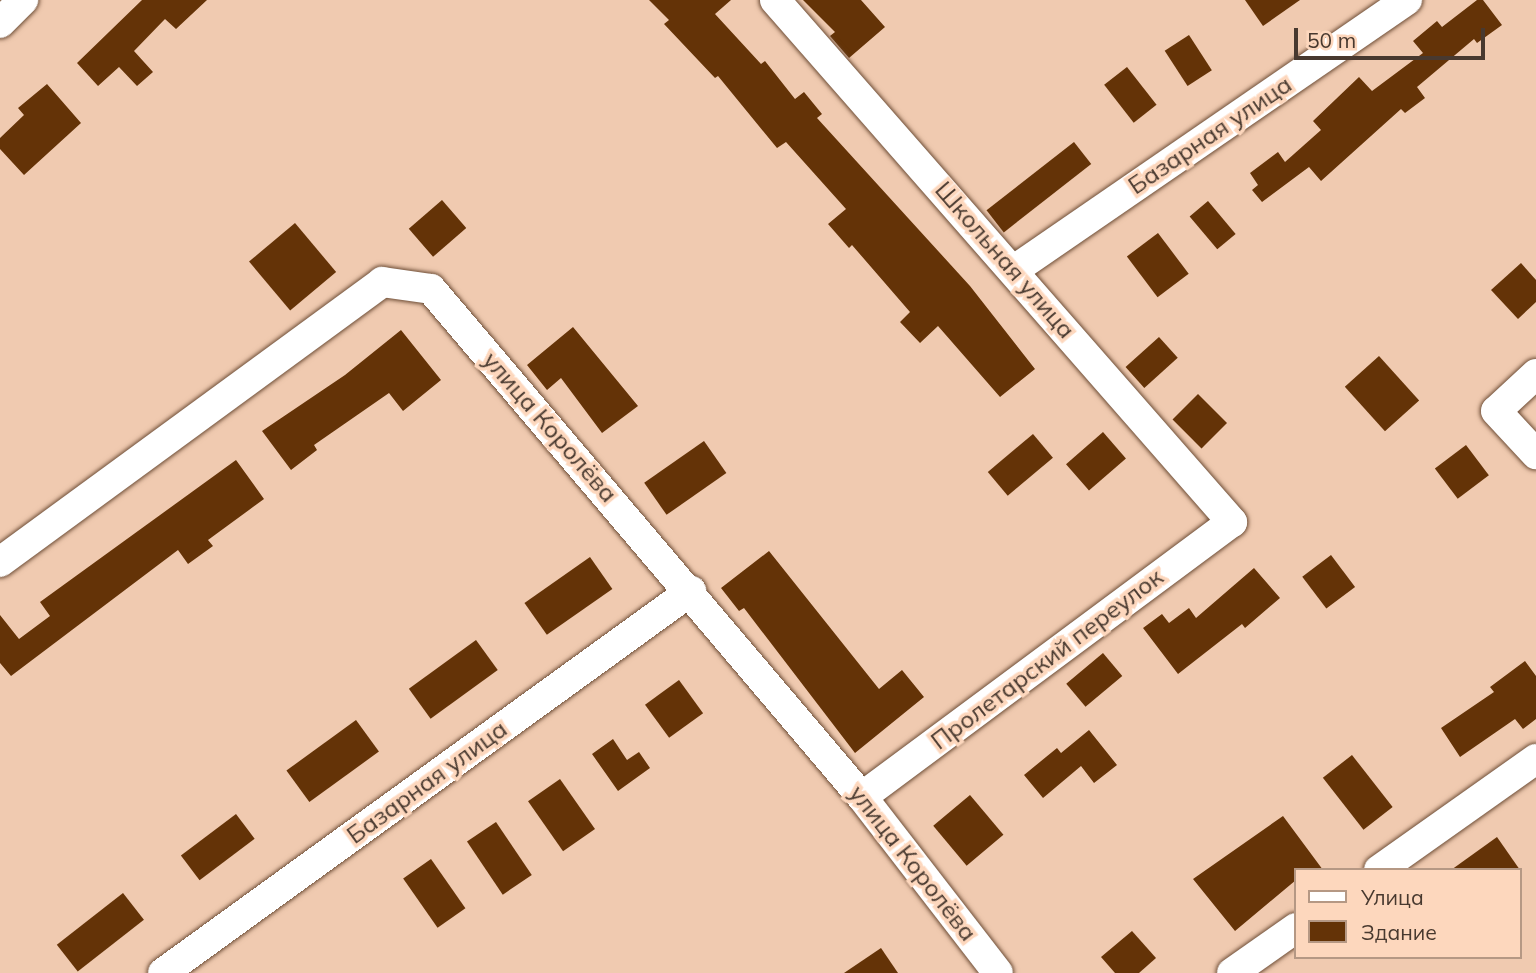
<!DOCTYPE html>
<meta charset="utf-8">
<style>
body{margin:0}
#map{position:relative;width:1536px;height:973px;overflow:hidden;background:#f0cab0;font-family:Mulish,sans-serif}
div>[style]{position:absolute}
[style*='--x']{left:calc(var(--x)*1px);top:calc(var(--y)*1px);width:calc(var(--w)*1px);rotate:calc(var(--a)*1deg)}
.building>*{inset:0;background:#643307;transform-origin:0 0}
.roads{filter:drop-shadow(0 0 2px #6e4e37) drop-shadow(0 0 2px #6e4e37)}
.minor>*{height:30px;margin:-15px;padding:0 15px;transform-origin:15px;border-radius:15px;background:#fff}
span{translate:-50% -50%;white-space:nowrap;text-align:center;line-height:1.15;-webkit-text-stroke:7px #fdd7bd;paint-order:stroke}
.street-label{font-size:24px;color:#48392f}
.legend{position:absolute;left:1294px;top:868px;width:228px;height:91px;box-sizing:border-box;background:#fdd7bd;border:2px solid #b59884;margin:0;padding:9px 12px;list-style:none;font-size:21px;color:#48392f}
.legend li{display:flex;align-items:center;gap:14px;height:35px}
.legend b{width:35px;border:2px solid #b59884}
.scale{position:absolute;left:1294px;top:28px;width:191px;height:32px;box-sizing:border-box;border:4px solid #48392f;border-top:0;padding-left:9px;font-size:21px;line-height:24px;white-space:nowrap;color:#48392f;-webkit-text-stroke:5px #fdd7bd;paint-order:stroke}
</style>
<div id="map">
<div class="building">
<div style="clip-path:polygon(142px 0,207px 0,176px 29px,165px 19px,134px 51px,153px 72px,137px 86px,119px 67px,98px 86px,77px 63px)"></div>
<div style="clip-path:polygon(649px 0,731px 0,715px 14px,761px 64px,765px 61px,795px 99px,804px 92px,822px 114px,817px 118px,970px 286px,1035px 369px,1000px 397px,938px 326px,920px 343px,900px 322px,910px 312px,852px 245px,849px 248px,828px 224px,846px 209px,786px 142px,777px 148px,718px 76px,715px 78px,664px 24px,669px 20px)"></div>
<div style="clip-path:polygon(803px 0,861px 0,885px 27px,849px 58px,830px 36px,835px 32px)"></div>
<div style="clip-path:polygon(1245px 0,1300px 0,1263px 26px)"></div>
<div style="clip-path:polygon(1477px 0,1483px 0,1502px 25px,1477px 43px,1474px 39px,1417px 87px,1425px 98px,1405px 113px,1401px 109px,1321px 181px,1309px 167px,1262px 202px,1252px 190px,1258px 185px,1250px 173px,1278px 152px,1285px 162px,1321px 130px,1313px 121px,1359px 77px,1372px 91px,1423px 53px,1413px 41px,1437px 21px,1442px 27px)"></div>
<div style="left:1189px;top:35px;width:42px;height:29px;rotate:57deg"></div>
<div style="left:1127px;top:67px;width:48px;height:29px;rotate:52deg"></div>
<div style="clip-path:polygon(47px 84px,81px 123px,24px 175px,0 149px,0 138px,24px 115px,18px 108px)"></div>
<div style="left:1074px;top:142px;width:28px;height:111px;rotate:52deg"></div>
<div style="left:442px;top:200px;width:37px;height:44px;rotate:49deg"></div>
<div style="left:1208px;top:201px;width:43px;height:24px;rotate:50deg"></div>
<div style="left:295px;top:223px;width:64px;height:60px;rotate:50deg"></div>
<div style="left:1158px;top:233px;width:51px;height:39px;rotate:53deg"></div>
<div style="clip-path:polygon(1521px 263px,1536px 280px,1536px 302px,1518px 319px,1491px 290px)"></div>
<div style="clip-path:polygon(573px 327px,638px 406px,602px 433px,561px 378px,547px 390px,527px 365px)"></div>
<div style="clip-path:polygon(401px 330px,441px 380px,403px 411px,389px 393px,314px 445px,317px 450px,291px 470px,262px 431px,345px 375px)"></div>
<div style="left:1159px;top:337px;width:28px;height:45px;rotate:48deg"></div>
<div style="left:1379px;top:356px;width:60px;height:46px;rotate:48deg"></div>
<div style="left:1198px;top:394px;width:41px;height:36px;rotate:45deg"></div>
<div style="left:1103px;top:432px;width:35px;height:49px;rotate:49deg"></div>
<div style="left:1033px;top:434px;width:31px;height:59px;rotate:50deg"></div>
<div style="left:704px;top:441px;width:39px;height:73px;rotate:55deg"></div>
<div style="left:1466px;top:445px;width:38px;height:39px;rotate:53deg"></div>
<div style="clip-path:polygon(236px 460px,264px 499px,208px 540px,213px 546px,188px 564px,178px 550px,11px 676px,0 663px,0 615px,19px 639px,50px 616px,40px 602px)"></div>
<div style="clip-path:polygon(769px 551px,879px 689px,902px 670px,924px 697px,855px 753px,744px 608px,739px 611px,721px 588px)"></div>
<div style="left:1331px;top:555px;width:40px;height:36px;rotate:53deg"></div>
<div style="left:590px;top:557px;width:39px;height:80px;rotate:55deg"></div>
<div style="clip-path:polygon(1254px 568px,1280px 598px,1245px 628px,1242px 624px,1178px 674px,1143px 628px,1162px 614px,1169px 623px,1189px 608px,1196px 618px)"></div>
<div style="left:476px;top:640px;width:37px;height:83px;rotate:54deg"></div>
<div style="left:1103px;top:653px;width:30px;height:48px;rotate:50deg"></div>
<div style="clip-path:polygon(1525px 661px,1536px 676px,1536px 719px,1523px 729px,1515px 719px,1460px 757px,1441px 728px,1494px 692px,1490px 687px)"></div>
<div style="left:679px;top:680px;width:41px;height:42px;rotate:54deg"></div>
<div style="left:356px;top:720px;width:39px;height:86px;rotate:54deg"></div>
<div style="clip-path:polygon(1089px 730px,1117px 765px,1094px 783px,1081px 766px,1043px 798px,1024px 775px,1057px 748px,1061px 753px)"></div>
<div style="clip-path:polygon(613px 739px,627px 760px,639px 752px,650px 768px,618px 791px,592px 754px)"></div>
<div style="left:1352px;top:755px;width:66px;height:37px;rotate:52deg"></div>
<div style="left:560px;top:779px;width:61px;height:39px;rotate:55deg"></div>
<div style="left:970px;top:795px;width:52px;height:48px;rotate:50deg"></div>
<div style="left:236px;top:814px;width:31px;height:69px;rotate:53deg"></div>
<div style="clip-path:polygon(1283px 816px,1323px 870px,1296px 870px,1296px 880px,1235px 931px,1193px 879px)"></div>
<div style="left:496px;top:822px;width:64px;height:35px;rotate:56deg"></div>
<div style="clip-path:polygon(1497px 837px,1520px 870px,1451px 870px)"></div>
<div style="left:431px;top:859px;width:60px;height:34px;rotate:55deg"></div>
<div style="left:123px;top:893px;width:34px;height:84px;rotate:52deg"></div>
<div style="clip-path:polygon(1132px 931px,1156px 958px,1139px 973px,1115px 973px,1101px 957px)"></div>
<div style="clip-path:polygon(881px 948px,898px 973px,844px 973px)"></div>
</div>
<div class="roads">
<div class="minor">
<div style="--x:775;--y:0;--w:694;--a:48.8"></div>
<div style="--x:1232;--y:522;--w:461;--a:143.4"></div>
<div style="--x:0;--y:23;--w:33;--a:-45"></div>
<div style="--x:1014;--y:270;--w:477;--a:-34.5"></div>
<div style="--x:1536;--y:374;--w:54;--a:137.2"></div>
<div style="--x:1496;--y:411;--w:59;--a:47.1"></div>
<div style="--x:0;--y:562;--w:474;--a:-36.2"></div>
<div style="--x:382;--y:282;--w:49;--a:8.1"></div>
<div style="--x:431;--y:289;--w:666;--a:49.69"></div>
<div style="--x:862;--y:797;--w:222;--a:52.3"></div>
<div style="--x:1379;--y:870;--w:192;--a:-35.3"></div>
<div style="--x:163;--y:973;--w:652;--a:-35.89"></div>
<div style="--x:1232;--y:973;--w:78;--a:-35.1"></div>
</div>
</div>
<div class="street-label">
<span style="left:1210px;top:135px;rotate:-34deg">Базарная улица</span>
<span style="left:1005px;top:260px;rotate:49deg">Школьная улица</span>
<span style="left:550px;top:427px;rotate:49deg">улица Королёва</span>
<span style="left:1047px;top:659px;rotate:-37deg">Пролетарский переулок</span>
<span style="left:427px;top:782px;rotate:-36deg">Базарная улица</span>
<span style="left:913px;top:863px;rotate:52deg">улица Королёва</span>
</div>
<ul class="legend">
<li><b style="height:9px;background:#fff"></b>Улица</li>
<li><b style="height:19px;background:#643307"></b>Здание</li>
</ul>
<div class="scale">50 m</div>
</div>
